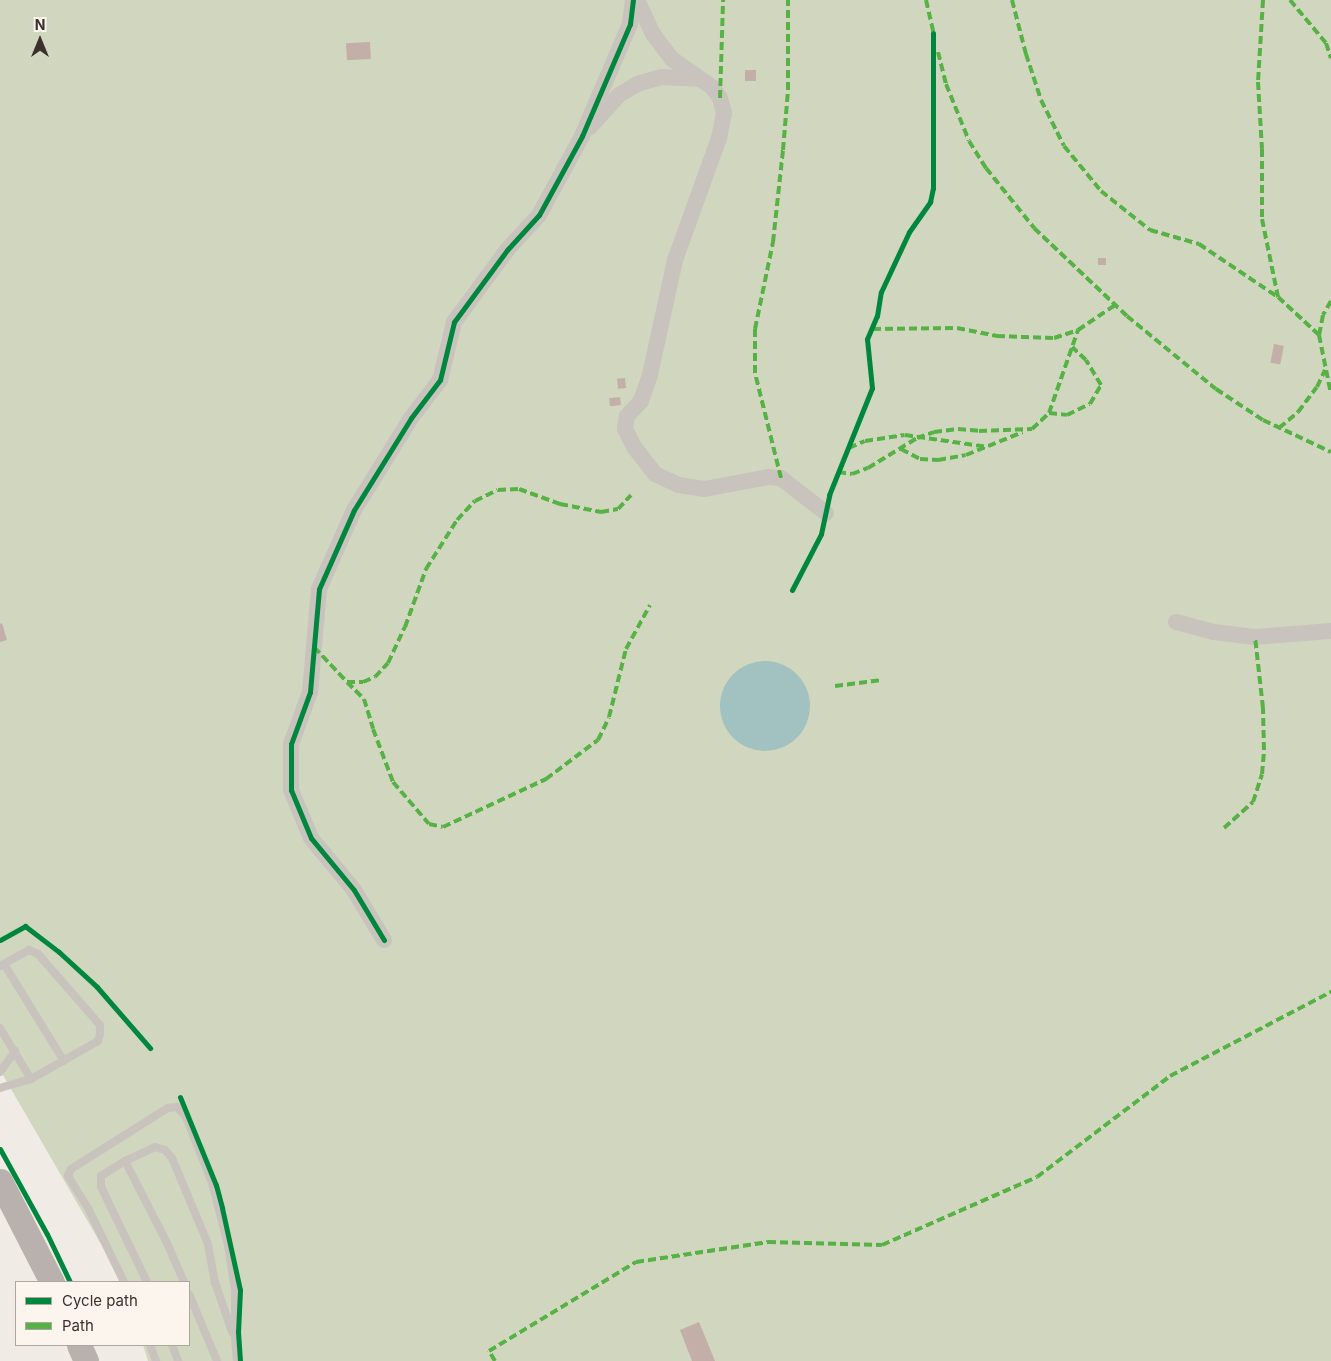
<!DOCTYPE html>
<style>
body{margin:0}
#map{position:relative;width:1331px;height:1361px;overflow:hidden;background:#f0ebe5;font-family:Inter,sans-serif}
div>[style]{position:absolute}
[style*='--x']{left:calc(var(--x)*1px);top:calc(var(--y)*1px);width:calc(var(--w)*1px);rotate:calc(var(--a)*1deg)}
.green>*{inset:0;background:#d1d6bf}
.water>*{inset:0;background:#a1c2c1}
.round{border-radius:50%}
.building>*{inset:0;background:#c3afa7;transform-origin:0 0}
.lane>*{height:8px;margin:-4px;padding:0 4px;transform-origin:4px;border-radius:4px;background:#c9c3be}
.street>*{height:16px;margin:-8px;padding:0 8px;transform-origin:8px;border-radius:8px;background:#c9c3be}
.primary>*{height:25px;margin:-12.5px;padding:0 12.5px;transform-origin:12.5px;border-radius:12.5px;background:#b8b1ad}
.quiet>*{height:4px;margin-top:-2px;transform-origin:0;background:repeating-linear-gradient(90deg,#57b246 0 8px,transparent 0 12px)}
.cycleway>*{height:5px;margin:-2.5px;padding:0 2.5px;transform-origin:2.5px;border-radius:2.5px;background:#00873e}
span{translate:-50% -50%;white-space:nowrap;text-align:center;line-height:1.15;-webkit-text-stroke:4px #fbf5ee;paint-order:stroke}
.legend{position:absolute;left:15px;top:1281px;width:175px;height:65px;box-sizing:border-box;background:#fbf5ee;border:1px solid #aea6a0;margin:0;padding:6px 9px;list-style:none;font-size:15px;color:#3b302b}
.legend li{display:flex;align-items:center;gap:10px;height:25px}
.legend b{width:25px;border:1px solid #aea6a0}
.north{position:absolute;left:15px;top:15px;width:50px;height:50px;-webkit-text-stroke:4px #fbf5ee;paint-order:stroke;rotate:0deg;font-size:14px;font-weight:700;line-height:20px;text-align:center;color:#3b302b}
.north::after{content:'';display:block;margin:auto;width:18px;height:22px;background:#3b302b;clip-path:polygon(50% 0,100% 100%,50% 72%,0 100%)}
</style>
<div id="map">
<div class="green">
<div style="clip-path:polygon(0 0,1331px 0,1331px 1361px,148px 1361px,143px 1345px,189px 1345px,189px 1282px,123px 1282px,0 1070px)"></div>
</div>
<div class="water">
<div class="round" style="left:720px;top:661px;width:90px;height:90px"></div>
</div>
<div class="building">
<div style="left:370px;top:42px;width:17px;height:24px;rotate:87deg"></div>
<div style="left:745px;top:70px;width:11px;height:11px"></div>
<div style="left:1098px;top:258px;width:8px;height:7px"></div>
<div style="left:1274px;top:344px;width:10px;height:19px;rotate:11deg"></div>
<div style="left:625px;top:378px;width:10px;height:8px;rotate:84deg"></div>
<div style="left:620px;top:397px;width:8px;height:11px;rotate:83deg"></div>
<div style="clip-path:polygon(2px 623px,7px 640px,0 642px,0 624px)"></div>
<div style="clip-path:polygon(699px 1322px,715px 1361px,692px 1361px,680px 1330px)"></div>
</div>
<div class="lane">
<div style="--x:4;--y:964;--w:114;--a:58.3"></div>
<div style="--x:0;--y:966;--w:33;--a:-29"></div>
<div style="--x:29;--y:950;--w:10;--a:24"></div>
<div style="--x:38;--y:954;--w:94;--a:48.9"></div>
<div style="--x:100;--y:1025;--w:9;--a:90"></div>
<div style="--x:100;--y:1034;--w:7;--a:106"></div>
<div style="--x:98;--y:1041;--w:77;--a:150.4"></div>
<div style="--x:31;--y:1079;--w:60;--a:-121.3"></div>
<div style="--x:0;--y:1072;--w:26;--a:-54"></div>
<div style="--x:0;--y:1088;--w:32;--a:-16"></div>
<div style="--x:125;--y:1161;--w:92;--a:62.9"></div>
<div style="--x:167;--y:1243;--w:43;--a:66.4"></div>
<div style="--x:124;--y:1282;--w:82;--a:-115.9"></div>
<div style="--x:88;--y:1208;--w:38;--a:-122"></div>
<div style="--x:68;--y:1176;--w:3;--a:-72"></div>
<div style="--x:69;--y:1173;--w:4;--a:-63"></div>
<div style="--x:71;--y:1169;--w:115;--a:-32.2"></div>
<div style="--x:168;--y:1108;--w:9;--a:-6"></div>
<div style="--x:177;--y:1107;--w:13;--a:48"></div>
<div style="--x:186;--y:1117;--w:71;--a:68.5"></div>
<div style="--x:212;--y:1183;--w:64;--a:75.5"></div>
<div style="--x:228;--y:1245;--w:46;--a:81.2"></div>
<div style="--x:235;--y:1290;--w:49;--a:90"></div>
<div style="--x:235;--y:1339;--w:22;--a:85"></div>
<div style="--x:147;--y:1282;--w:106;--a:-115.8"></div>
<div style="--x:101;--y:1187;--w:11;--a:-90"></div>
<div style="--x:101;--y:1176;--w:28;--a:-32"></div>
<div style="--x:125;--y:1161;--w:33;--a:-25"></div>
<div style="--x:155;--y:1147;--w:10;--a:17"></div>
<div style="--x:165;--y:1150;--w:11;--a:49"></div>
<div style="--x:172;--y:1158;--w:93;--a:67.3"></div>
<div style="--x:208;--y:1244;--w:39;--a:80"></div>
<div style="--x:215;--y:1282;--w:53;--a:71.2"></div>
<div style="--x:189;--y:1294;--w:73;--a:67.3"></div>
<div style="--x:150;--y:1345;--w:17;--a:69"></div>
<div style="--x:172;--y:1345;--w:17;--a:69"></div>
</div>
<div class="street">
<div style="--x:637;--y:0;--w:38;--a:65"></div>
<div style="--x:653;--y:34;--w:31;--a:53"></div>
<div style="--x:672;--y:59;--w:49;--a:35"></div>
<div style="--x:712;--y:87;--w:14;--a:54"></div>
<div style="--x:720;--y:98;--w:16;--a:75"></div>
<div style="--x:724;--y:113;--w:25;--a:101"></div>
<div style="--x:719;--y:138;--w:130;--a:109.8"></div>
<div style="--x:675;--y:260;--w:118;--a:102.3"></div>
<div style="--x:650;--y:375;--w:28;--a:109"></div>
<div style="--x:641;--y:401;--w:21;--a:133"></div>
<div style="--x:627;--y:416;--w:13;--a:99"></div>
<div style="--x:625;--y:429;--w:20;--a:63"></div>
<div style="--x:634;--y:447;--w:34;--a:52"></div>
<div style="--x:655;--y:474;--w:26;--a:25"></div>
<div style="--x:679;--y:485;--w:25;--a:9"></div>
<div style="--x:704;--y:489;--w:66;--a:-10.5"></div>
<div style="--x:769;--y:477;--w:12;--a:5"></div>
<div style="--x:781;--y:478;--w:57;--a:37.9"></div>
<div style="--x:590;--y:127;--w:43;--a:-47.8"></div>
<div style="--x:619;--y:95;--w:21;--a:-31"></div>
<div style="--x:637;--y:84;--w:25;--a:-16"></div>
<div style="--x:661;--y:77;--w:36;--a:3"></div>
<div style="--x:1176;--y:622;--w:39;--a:15"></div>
<div style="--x:1214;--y:632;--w:41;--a:7"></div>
<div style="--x:1255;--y:637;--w:76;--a:-4.5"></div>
<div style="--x:384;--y:940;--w:58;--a:-121"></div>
<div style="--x:354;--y:890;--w:67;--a:-129.6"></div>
<div style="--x:311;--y:838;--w:52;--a:-112.6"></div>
<div style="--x:291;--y:790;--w:46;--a:-90"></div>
<div style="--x:291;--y:744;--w:55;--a:-69.9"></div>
<div style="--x:310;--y:692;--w:103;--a:-85"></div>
<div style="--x:319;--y:589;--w:86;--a:-66.1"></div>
<div style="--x:354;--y:510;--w:108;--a:-58.2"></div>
<div style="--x:411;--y:418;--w:48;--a:-52.7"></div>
<div style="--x:440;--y:380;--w:60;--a:-76.4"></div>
<div style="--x:454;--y:322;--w:89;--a:-53.6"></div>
<div style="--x:507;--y:250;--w:47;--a:-47.6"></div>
<div style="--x:539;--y:215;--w:90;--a:-61.4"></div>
<div style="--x:582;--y:136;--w:122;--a:-66.8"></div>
<div style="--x:630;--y:24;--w:24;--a:-83"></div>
</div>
<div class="primary">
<div style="--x:0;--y:1181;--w:114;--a:62.8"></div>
<div style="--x:79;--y:1345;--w:17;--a:66"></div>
</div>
<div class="quiet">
<div style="--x:926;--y:0;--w:36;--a:77"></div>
<div style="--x:1012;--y:0;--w:56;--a:75.5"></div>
<div style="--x:1026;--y:54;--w:48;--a:71.9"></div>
<div style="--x:1041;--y:100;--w:51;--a:63.4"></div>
<div style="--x:1064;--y:146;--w:58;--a:50.6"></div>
<div style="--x:1101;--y:191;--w:63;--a:38.5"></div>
<div style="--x:1150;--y:230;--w:51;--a:15.9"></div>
<div style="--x:1199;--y:244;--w:95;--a:33.9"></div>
<div style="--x:1278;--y:297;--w:56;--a:42.8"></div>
<div style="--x:1263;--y:0;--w:82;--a:93.5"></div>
<div style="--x:1258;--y:82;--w:67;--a:86.6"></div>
<div style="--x:1262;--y:149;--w:70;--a:90"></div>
<div style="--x:1262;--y:219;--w:80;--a:78.4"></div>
<div style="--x:1290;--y:0;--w:56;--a:50.1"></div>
<div style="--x:1326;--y:43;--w:16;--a:72"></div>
<div style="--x:938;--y:52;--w:33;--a:76"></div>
<div style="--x:946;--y:84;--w:61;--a:68"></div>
<div style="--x:969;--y:141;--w:32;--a:58"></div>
<div style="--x:986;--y:168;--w:77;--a:51.3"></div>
<div style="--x:1034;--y:228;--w:128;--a:43.4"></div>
<div style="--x:1127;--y:316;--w:115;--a:39.4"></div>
<div style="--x:1216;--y:389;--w:56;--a:33.4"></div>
<div style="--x:1263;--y:420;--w:75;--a:25.2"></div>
<div style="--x:720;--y:98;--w:98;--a:-88.2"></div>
<div style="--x:1331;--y:301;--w:16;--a:120"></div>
<div style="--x:1323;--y:315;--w:20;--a:101"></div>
<div style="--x:1319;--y:335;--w:60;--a:78.5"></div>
<div style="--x:873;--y:329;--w:84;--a:-0.7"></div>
<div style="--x:957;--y:328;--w:41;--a:11.3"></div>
<div style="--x:997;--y:336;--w:57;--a:2"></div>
<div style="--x:1054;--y:338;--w:25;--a:-18"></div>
<div style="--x:1078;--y:330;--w:45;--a:-34"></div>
<div style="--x:1049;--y:413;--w:18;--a:6"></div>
<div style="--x:1067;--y:415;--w:25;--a:-26"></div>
<div style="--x:1090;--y:404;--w:22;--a:-60"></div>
<div style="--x:1101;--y:385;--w:29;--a:-121"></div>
<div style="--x:1086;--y:360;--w:19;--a:-137"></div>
<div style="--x:1279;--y:428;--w:25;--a:-40"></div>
<div style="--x:1298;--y:412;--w:31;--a:-53"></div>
<div style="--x:1317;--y:387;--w:19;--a:-65"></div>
<div style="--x:849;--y:448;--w:17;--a:-24"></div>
<div style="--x:865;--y:441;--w:40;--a:-8.5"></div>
<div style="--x:905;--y:435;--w:84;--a:8.2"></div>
<div style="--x:901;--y:449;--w:21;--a:28"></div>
<div style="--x:920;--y:459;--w:18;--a:3"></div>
<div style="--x:938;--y:460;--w:28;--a:-10"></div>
<div style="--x:966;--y:455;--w:61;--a:-22"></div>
<div style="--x:838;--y:472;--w:14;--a:8"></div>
<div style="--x:852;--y:474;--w:17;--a:-21"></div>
<div style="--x:868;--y:468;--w:57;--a:-31.5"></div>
<div style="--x:917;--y:438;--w:18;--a:-19"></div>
<div style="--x:934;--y:432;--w:24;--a:-7"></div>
<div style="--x:958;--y:429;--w:21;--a:5"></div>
<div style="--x:979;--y:431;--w:53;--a:-2.2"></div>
<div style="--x:1032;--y:429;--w:23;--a:-43"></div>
<div style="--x:1049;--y:413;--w:88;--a:-70.7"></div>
<div style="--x:781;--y:478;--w:108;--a:-103.9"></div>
<div style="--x:755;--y:373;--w:44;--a:-90"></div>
<div style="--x:755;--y:329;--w:89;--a:-78.3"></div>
<div style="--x:773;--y:242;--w:93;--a:-83.8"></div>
<div style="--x:783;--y:150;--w:60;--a:-85.2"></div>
<div style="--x:788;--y:90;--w:90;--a:-90"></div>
<div style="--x:314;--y:647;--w:48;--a:46.7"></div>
<div style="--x:347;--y:682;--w:16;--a:0"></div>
<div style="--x:363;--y:682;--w:13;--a:-23"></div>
<div style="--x:375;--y:677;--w:19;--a:-47"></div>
<div style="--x:388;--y:663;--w:40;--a:-65"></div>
<div style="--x:405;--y:627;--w:62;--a:-70.1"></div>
<div style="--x:426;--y:569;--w:58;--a:-57.7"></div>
<div style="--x:457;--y:520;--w:26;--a:-47"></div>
<div style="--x:475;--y:501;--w:25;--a:-26"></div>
<div style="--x:498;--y:490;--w:21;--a:-3"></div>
<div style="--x:519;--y:489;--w:44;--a:20.1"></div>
<div style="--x:560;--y:504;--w:42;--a:11"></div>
<div style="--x:601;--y:512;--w:17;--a:-10"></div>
<div style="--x:618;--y:509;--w:19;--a:-47"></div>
<div style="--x:347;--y:682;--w:24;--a:45"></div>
<div style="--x:364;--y:699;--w:31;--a:73"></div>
<div style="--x:373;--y:729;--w:57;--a:69.3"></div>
<div style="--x:393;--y:782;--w:55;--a:49.4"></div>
<div style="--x:429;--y:824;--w:14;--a:12"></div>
<div style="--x:443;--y:827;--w:114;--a:-25"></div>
<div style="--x:546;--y:779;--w:65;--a:-36.9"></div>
<div style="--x:598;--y:740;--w:25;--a:-64"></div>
<div style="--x:609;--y:717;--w:70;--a:-76"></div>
<div style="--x:626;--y:649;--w:50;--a:-61.4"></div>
<div style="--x:835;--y:686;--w:47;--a:-7.3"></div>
<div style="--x:1224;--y:828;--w:39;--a:-42"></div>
<div style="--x:1253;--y:802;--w:29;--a:-72"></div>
<div style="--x:1262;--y:774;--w:24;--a:-85"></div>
<div style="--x:1264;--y:750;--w:42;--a:-91.4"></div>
<div style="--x:1263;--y:708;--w:71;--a:-96.4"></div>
<div style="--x:495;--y:1361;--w:12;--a:-121"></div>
<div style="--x:489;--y:1351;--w:172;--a:-31.2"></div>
<div style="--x:636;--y:1262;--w:134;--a:-8.6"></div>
<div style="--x:768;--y:1242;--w:114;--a:1.5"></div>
<div style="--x:882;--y:1245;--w:169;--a:-23.7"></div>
<div style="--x:1037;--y:1177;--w:167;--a:-37.2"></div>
<div style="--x:1170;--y:1076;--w:182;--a:-27.6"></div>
</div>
<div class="cycleway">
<div style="--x:792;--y:590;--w:63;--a:-62.6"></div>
<div style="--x:821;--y:534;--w:40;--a:-78"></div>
<div style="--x:829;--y:495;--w:115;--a:-68.1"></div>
<div style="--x:872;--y:388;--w:49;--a:-95.8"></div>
<div style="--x:867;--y:339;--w:25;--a:-67"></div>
<div style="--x:877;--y:316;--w:24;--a:-81"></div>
<div style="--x:881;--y:292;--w:66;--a:-65"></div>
<div style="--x:909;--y:232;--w:37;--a:-55"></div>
<div style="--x:930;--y:202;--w:14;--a:-78"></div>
<div style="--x:933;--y:188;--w:155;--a:-90"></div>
<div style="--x:0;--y:940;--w:29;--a:-29"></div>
<div style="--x:25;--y:926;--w:43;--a:37.4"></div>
<div style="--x:59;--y:952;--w:52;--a:42.6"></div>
<div style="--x:97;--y:987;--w:81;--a:49"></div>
<div style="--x:384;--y:940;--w:58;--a:-121"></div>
<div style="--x:354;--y:890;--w:67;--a:-129.6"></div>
<div style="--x:311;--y:838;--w:52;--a:-112.6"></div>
<div style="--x:291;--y:790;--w:46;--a:-90"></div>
<div style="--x:291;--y:744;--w:55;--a:-69.9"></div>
<div style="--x:310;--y:692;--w:103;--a:-85"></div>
<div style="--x:319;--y:589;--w:86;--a:-66.1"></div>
<div style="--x:354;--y:510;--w:108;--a:-58.2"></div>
<div style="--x:411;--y:418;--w:48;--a:-52.7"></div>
<div style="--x:440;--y:380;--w:60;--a:-76.4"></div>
<div style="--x:454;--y:322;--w:89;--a:-53.6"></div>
<div style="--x:507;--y:250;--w:47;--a:-47.6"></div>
<div style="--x:539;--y:215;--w:90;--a:-61.4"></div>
<div style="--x:582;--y:136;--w:122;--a:-66.8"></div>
<div style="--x:630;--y:24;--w:24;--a:-83"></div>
<div style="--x:180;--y:1097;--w:95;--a:67.8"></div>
<div style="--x:216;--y:1185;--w:24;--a:75"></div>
<div style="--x:222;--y:1208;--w:84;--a:77.6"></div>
<div style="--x:240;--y:1290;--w:42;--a:92.7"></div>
<div style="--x:238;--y:1332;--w:29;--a:86"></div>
<div style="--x:0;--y:1149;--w:97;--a:61.1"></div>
<div style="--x:47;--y:1234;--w:53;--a:64.4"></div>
</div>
<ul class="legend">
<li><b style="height:6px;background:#00873e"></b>Cycle path</li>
<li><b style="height:6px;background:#57b246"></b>Path</li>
</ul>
<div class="north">N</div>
</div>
